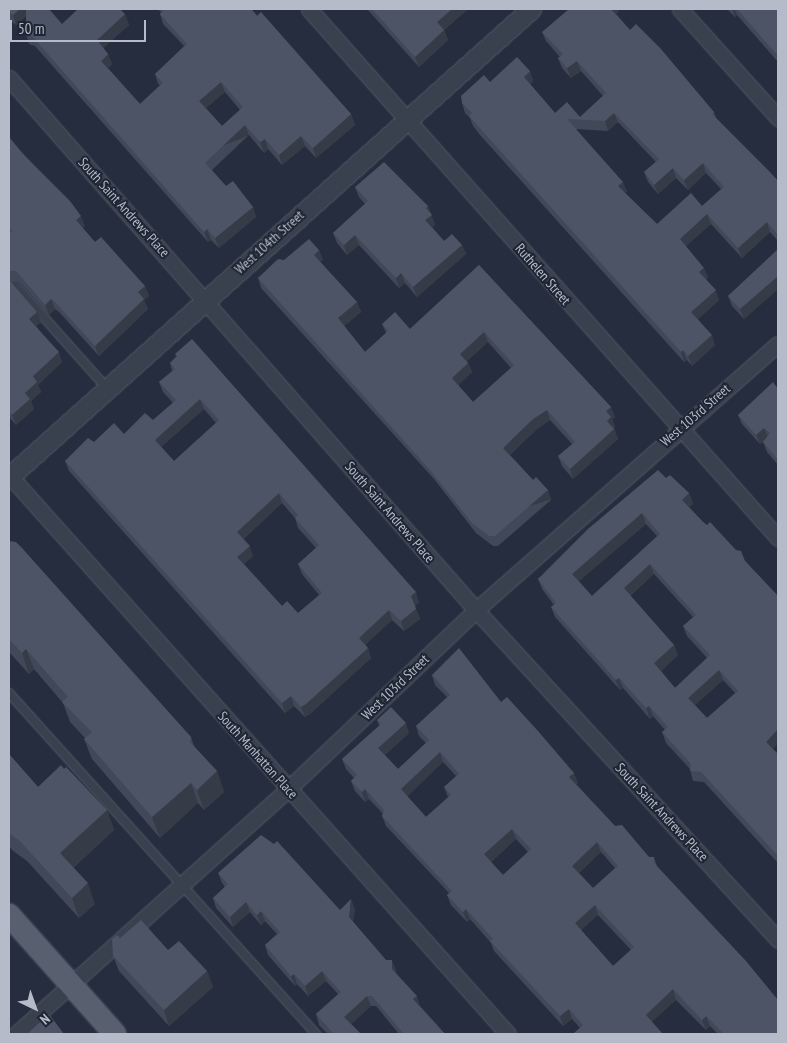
<!DOCTYPE html>
<style>
body{margin:0}
#map{position:relative;width:787px;height:1043px;overflow:hidden;background:#262d3e;font-family:"PT Sans Narrow",sans-serif}
div>[style]{position:absolute}
[style*='--x']{left:calc(var(--x)*1px);top:calc(var(--y)*1px);width:calc(var(--w)*1px);rotate:calc(var(--a)*1deg)}
.roads{filter:drop-shadow(0 0 1px #545b69) drop-shadow(0 0 1px #545b69)}
.service>*{height:8px;margin:-4px;padding:0 4px;transform-origin:4px;border-radius:4px;background:#39404e}
.minor>*{height:15px;margin:-7.5px;padding:0 7.5px;transform-origin:7.5px;border-radius:7.5px;background:#39404e}
.tertiary>*{height:19px;margin:-9.5px;padding:0 9.5px;transform-origin:9.5px;border-radius:9.5px;background:#39404e}
.primary>*{height:22px;margin:-11px;padding:0 11px;transform-origin:11px;border-radius:11px;background:#585f6e}
.wall>*{inset:0;background:#414858}
.shaded-wall>*{inset:0;background:#353b47;transform-origin:0 0}
.building>*{inset:0;background:#4c5466}
span{translate:-50% -50%;white-space:nowrap;text-align:center;line-height:1.15;-webkit-text-stroke:4px #1e2533;paint-order:stroke}
.street-label{font-size:14px;color:#b6bbc9}
.frame{position:absolute;inset:0;border:10px solid #b6bbc9;pointer-events:none}
.north{position:absolute;left:10px;top:983px;width:50px;height:50px;-webkit-text-stroke:4px #1e2533;paint-order:stroke;rotate:138deg;font-size:14px;font-weight:700;line-height:20px;text-align:center;color:#b6bbc9}
.north::after{content:'';display:block;margin:auto;width:18px;height:22px;background:#b6bbc9;clip-path:polygon(50% 0,100% 100%,50% 72%,0 100%)}
.scale{position:absolute;left:10px;top:20px;width:136px;height:22px;box-sizing:border-box;border:2px solid #b6bbc9;border-top:0;padding-left:6px;font-size:15px;line-height:18px;white-space:nowrap;color:#b6bbc9;-webkit-text-stroke:4px #1e2533;paint-order:stroke}
</style>
<div id="map">
<div class="roads">
<div class="service">
<div style="--x:15;--y:285;--w:137;--a:48.3"></div>
<div style="--x:9;--y:693;--w:459;--a:48"></div>
</div>
<div class="minor">
<div style="--x:309;--y:9;--w:707;--a:48.44"></div>
<div style="--x:680;--y:9;--w:147;--a:48"></div>
<div style="--x:9;--y:78;--w:708;--a:48.72"></div>
<div style="--x:476;--y:610;--w:447;--a:47.5"></div>
<div style="--x:9;--y:475;--w:749;--a:48.25"></div>
<div style="--x:16;--y:1034;--w:366;--a:-42"></div>
<div style="--x:288;--y:789;--w:260;--a:-43.6"></div>
<div style="--x:476;--y:610;--w:402;--a:-41.4"></div>
</div>
<div class="tertiary">
<div style="--x:9;--y:477;--w:701;--a:-41.88"></div>
</div>
<div class="primary">
<div style="--x:9;--y:915;--w:159;--a:48.3"></div>
</div>
</div>
<div class="wall">
<div style="clip-path:polygon(evenodd,9px 9px,62px 24px,125px 14px,129px 25px,103px 48px,108px 54px,112px 64px,108px 68px,140px 104px,160px 85px,158px 84px,155px 74px,184px 46px,163px 24px,160px 14px,161px 12px,157px 9px,251px 9px,351px 114px,355px 125px,316px 158px,305px 146px,282px 165px,268px 149px,264px 153px,249px 135px,212px 170px,226px 186px,253px 207px,256px 217px,219px 248px,211px 240px,208px 242px,35px 46px,29px 44px,26px 34px,26px 16px,16px 25px,9px 20px,9px 9px,225px 92px,240px 110px,222px 126px,206px 108px,225px 92px)"></div>
<div style="clip-path:polygon(367px 9px,468px 9px,444px 30px,448px 40px,419px 67px)"></div>
<div style="clip-path:polygon(727px 9px,778px 9px,778px 62px,737px 15px,735px 17px)"></div>
<div style="clip-path:polygon(evenodd,619px 11px,616px 14px,630px 30px,714px 112px,716px 118px,778px 181px,778px 241px,770px 232px,742px 258px,711px 224px,686px 246px,708px 277px,706px 279px,719px 300px,698px 319px,715px 345px,692px 366px,687px 360px,684px 362px,480px 135px,473px 126px,470px 118px,465px 113px,462px 103px,490px 82px,530px 71px,533px 81px,530px 84px,555px 113px,580px 117px,603px 96px,581px 71px,571px 78px,562px 68px,558px 58px,560px 57px,546px 41px,542px 32px,619px 11px,618px 122px,656px 162px,644px 172px,648px 182px,658px 194px,676px 178px,688px 190px,706px 173px,721px 189px,702px 206px,657px 224px,625px 193px,627px 191px,576px 129px,608px 131px,618px 122px)"></div>
<div style="clip-path:polygon(9px 137px,85px 226px,82px 228px,95px 242px,145px 286px,149px 296px,144px 300px,148px 309px,99px 356px,59px 312px,55px 309px,49px 315px,19px 281px,11px 281px,11px 283px,41px 322px,36px 326px,62px 362px,38px 385px,41px 392px,31px 401px,34px 409px,16px 425px,9px 417px)"></div>
<div style="clip-path:polygon(355px 187px,428px 206px,435px 225px,432px 227px,444px 241px,462px 245px,466px 254px,417px 297px,405px 283px,399px 288px,359px 245px,347px 255px,337px 243px,333px 233px,365px 204px,359px 197px)"></div>
<div style="clip-path:polygon(evenodd,319px 250px,323px 260px,320px 262px,357px 302px,361px 312px,344px 326px,365px 352px,386px 333px,382px 324px,410px 329px,479px 265px,611px 407px,615px 417px,612px 419px,615px 427px,614px 428px,618px 439px,573px 479px,562px 466px,558px 456px,572px 444px,550px 420px,537px 429px,510px 455px,533px 480px,548px 490px,551px 500px,498px 546px,493px 546px,476px 533px,434px 479px,261px 288px,258px 278px,284px 260px,319px 250px,488px 342px,511px 368px,473px 402px,458px 385px,472px 372px,468px 363px,467px 361px,488px 342px)"></div>
<div style="clip-path:polygon(778px 250px,778px 289px,744px 319px,732px 306px,728px 296px)"></div>
<div style="clip-path:polygon(evenodd,175px 354px,419px 602px,415px 606px,420px 619px,404px 631px,392px 620px,365px 645px,368px 648px,371px 658px,310px 714px,305px 717px,294px 706px,285px 713px,69px 471px,65px 461px,94px 442px,124px 434px,153px 420px,173px 403px,163px 392px,159px 382px,172px 371px,170px 363px,176px 357px,175px 354px,204px 409px,216px 423px,174px 461px,161px 447px,204px 409px,175px 354px,282px 503px,295px 518px,298px 528px,316px 548px,298px 564px,302px 574px,319px 595px,298px 613px,282px 606px,244px 564px,253px 556px,243px 539px,282px 503px)"></div>
<div style="clip-path:polygon(778px 389px,778px 465px,767px 452px,763px 442px,764px 441px,760px 444px,742px 424px,738px 415px)"></div>
<div style="clip-path:polygon(evenodd,666px 478px,689px 493px,693px 504px,689px 507px,703px 522px,745px 561px,778px 596px,778px 743px,773px 749px,778px 754px,778px 863px,704px 782px,693px 781px,690px 769px,666px 743px,662px 732px,665px 730px,653px 716px,650px 719px,623px 688px,620px 690px,555px 617px,551px 607px,554px 605px,542px 589px,538px 579px,666px 478px,646px 524px,657px 536px,592px 596px,579px 581px,646px 524px,666px 478px,654px 574px,693px 617px,683px 626px,687px 636px,707px 658px,675px 688px,661px 671px,678px 655px,674px 645px,630px 596px,654px 574px,666px 478px,723px 680px,735px 693px,707px 718px,695px 705px,723px 680px)"></div>
<div style="clip-path:polygon(9px 541px,191px 737px,194px 746px,217px 771px,224px 792px,204px 810px,198px 803px,160px 838px,92px 759px,84px 739px,85px 738px,70px 722px,63px 703px,34px 669px,29px 674px,9px 652px)"></div>
<div style="clip-path:polygon(evenodd,432px 675px,501px 702px,574px 773px,578px 783px,576px 784px,615px 826px,649px 857px,654px 857px,657px 866px,778px 1034px,718px 1034px,710px 1026px,706px 1030px,676px 1000px,580px 1028px,572px 1019px,563px 1026px,494px 951px,491px 943px,470px 919px,467px 922px,451px 905px,447px 895px,449px 893px,386px 826px,382px 816px,383px 814px,369px 799px,365px 802px,355px 791px,351px 781px,354px 778px,346px 769px,342px 759px,379px 726px,377px 720px,409px 733px,385px 755px,398px 769px,426px 743px,419px 736px,416px 726px,447px 697px,435px 685px,432px 675px,443px 762px,456px 776px,444px 787px,448px 797px,426px 817px,407px 796px,443px 762px,432px 675px,516px 839px,528px 852px,503px 875px,491px 862px,516px 839px,432px 675px,601px 852px,615px 868px,593px 888px,579px 873px,601px 852px,432px 675px,598px 915px,631px 950px,613px 966px,581px 930px,598px 915px)"></div>
<div style="clip-path:polygon(9px 754px,38px 787px,64px 769px,107px 810px,114px 830px,73px 868px,95px 904px,79px 918px,27px 861px,12px 850px,9px 846px)"></div>
<div style="clip-path:polygon(218px 873px,340px 910px,355px 909px,353px 922px,386px 960px,396px 970px,396px 973px,420px 1006px,445px 1034px,399px 1034px,376px 1006px,371px 1006px,351px 1024px,361px 1034px,328px 1034px,319px 1025px,316px 1014px,338px 994px,326px 981px,308px 996px,297px 984px,295px 986px,268px 955px,265px 945px,277px 934px,265px 921px,261px 925px,250px 912px,233px 927px,216px 908px,213px 898px,225px 887px,222px 883px)"></div>
<div style="clip-path:polygon(120px 938px,168px 950px,207px 971px,213px 987px,169px 1026px,119px 971px,113px 956px)"></div>
</div>
<div class="shaded-wall">
<div style="clip-path:polygon(20px 9px,29px 9px,30px 13px,16px 25px,13px 15px)"></div>
<div style="clip-path:polygon(452px 9px,468px 9px,441px 32px,437px 22px)"></div>
<div style="clip-path:polygon(610px 9px,618px 9px,619px 11px,613px 17px)"></div>
<div style="clip-path:polygon(732px 9px,735px 9px,737px 15px,735px 17px)"></div>
<div style="clip-path:polygon(125px 14px,129px 25px,100px 50px,97px 40px)"></div>
<div style="clip-path:polygon(444px 30px,448px 40px,419px 67px,415px 57px)"></div>
<div style="clip-path:polygon(108px 54px,112px 64px,105px 71px,101px 61px)"></div>
<div style="clip-path:polygon(577px 61px,581px 71px,571px 78px,567px 68px)"></div>
<div style="clip-path:polygon(530px 71px,533px 81px,527px 87px,524px 77px)"></div>
<div style="clip-path:polygon(221px 82px,225px 92px,203px 111px,199px 101px)"></div>
<div style="clip-path:polygon(614px 113px,618px 122px,608px 131px,605px 121px)"></div>
<div style="clip-path:polygon(351px 114px,355px 125px,316px 158px,313px 148px)"></div>
<div style="left:245px;top:125px;width:11px;height:55px;rotate:68deg"></div>
<div style="clip-path:polygon(301px 136px,305px 146px,282px 165px,279px 155px)"></div>
<div style="clip-path:polygon(265px 139px,268px 149px,264px 153px,260px 142px)"></div>
<div style="clip-path:polygon(703px 163px,706px 173px,688px 190px,684px 180px)"></div>
<div style="clip-path:polygon(673px 168px,676px 178px,658px 194px,654px 185px)"></div>
<div style="clip-path:polygon(623px 182px,627px 191px,622px 196px,618px 186px)"></div>
<div style="clip-path:polygon(428px 206px,435px 225px,429px 230px,425px 220px,426px 208px)"></div>
<div style="clip-path:polygon(253px 207px,256px 217px,219px 248px,215px 238px)"></div>
<div style="clip-path:polygon(707px 214px,711px 224px,684px 248px,680px 239px)"></div>
<div style="clip-path:polygon(81px 216px,85px 226px,79px 230px,76px 220px)"></div>
<div style="clip-path:polygon(767px 222px,770px 232px,742px 258px,738px 248px)"></div>
<div style="clip-path:polygon(207px 229px,211px 240px,208px 242px,204px 232px)"></div>
<div style="clip-path:polygon(355px 235px,359px 245px,347px 255px,344px 245px)"></div>
<div style="clip-path:polygon(462px 245px,466px 254px,417px 297px,413px 287px)"></div>
<div style="clip-path:polygon(319px 250px,323px 260px,317px 265px,314px 255px)"></div>
<div style="clip-path:polygon(704px 268px,708px 277px,703px 282px,699px 272px)"></div>
<div style="clip-path:polygon(401px 273px,405px 283px,399px 288px,396px 278px)"></div>
<div style="clip-path:polygon(778px 276px,778px 289px,744px 319px,740px 309px)"></div>
<div style="clip-path:polygon(145px 286px,149px 296px,144px 300px,148px 309px,99px 356px,95px 346px,138px 292px)"></div>
<div style="clip-path:polygon(716px 290px,719px 300px,695px 322px,691px 312px)"></div>
<div style="clip-path:polygon(51px 299px,55px 309px,49px 315px,45px 305px)"></div>
<div style="clip-path:polygon(357px 302px,361px 312px,342px 328px,338px 318px)"></div>
<div style="clip-path:polygon(37px 312px,41px 322px,33px 329px,29px 319px)"></div>
<div style="clip-path:polygon(484px 332px,488px 342px,464px 364px,460px 354px)"></div>
<div style="clip-path:polygon(712px 335px,715px 345px,692px 366px,688px 356px)"></div>
<div style="clip-path:polygon(683px 350px,687px 360px,684px 362px,681px 352px)"></div>
<div style="clip-path:polygon(59px 352px,62px 362px,38px 385px,41px 392px,31px 401px,34px 409px,16px 425px,12px 415px,25px 393px,33px 376px)"></div>
<div style="clip-path:polygon(468px 363px,472px 372px,456px 388px,452px 378px)"></div>
<div style="clip-path:polygon(200px 399px,204px 409px,158px 450px,155px 440px)"></div>
<div style="clip-path:polygon(611px 407px,615px 417px,612px 419px,615px 427px,611px 431px,607px 421px,606px 411px)"></div>
<div style="clip-path:polygon(547px 410px,550px 420px,537px 429px,507px 458px,503px 448px,533px 419px)"></div>
<div style="clip-path:polygon(764px 428px,768px 437px,760px 444px,756px 435px)"></div>
<div style="clip-path:polygon(614px 429px,618px 439px,573px 479px,570px 469px)"></div>
<div style="left:548px;top:490px;width:10px;height:70px;rotate:73deg"></div>
<div style="clip-path:polygon(279px 493px,282px 503px,241px 542px,237px 532px)"></div>
<div style="clip-path:polygon(689px 493px,693px 504px,686px 510px,682px 500px)"></div>
<div style="clip-path:polygon(642px 513px,646px 524px,576px 584px,572px 574px)"></div>
<div style="clip-path:polygon(250px 546px,253px 556px,241px 567px,237px 557px)"></div>
<div style="clip-path:polygon(650px 564px,654px 574px,627px 598px,624px 588px)"></div>
<div style="clip-path:polygon(416px 592px,419px 602px,415px 606px,420px 619px,404px 631px,401px 621px,411px 596px)"></div>
<div style="clip-path:polygon(389px 610px,392px 620px,362px 648px,359px 638px)"></div>
<div style="clip-path:polygon(674px 645px,678px 655px,658px 674px,654px 663px)"></div>
<div style="clip-path:polygon(368px 648px,371px 658px,310px 714px,305px 717px,301px 707px)"></div>
<div style="clip-path:polygon(26px 649px,34px 669px,29px 674px,22px 653px)"></div>
<div style="clip-path:polygon(719px 670px,723px 680px,692px 708px,688px 698px)"></div>
<div style="left:619px;top:678px;width:11px;height:4px;rotate:68deg"></div>
<div style="clip-path:polygon(291px 696px,294px 706px,285px 713px,282px 703px)"></div>
<div style="clip-path:polygon(649px 706px,653px 716px,650px 719px,646px 708px)"></div>
<div style="clip-path:polygon(406px 723px,409px 733px,382px 758px,378px 748px)"></div>
<div style="clip-path:polygon(778px 729px,778px 743px,770px 752px,766px 742px)"></div>
<div style="clip-path:polygon(440px 752px,443px 762px,405px 799px,401px 789px)"></div>
<div style="clip-path:polygon(217px 771px,224px 792px,204px 810px,197px 790px)"></div>
<div style="clip-path:polygon(574px 773px,578px 783px,573px 787px,569px 777px)"></div>
<div style="clip-path:polygon(191px 783px,198px 803px,160px 838px,152px 817px)"></div>
<div style="clip-path:polygon(365px 789px,369px 799px,365px 802px,362px 792px)"></div>
<div style="clip-path:polygon(107px 810px,114px 830px,67px 873px,60px 853px)"></div>
<div style="clip-path:polygon(512px 829px,516px 839px,488px 864px,484px 854px)"></div>
<div style="clip-path:polygon(597px 842px,601px 852px,575px 876px,572px 866px)"></div>
<div style="clip-path:polygon(88px 883px,95px 904px,79px 918px,72px 898px)"></div>
<div style="clip-path:polygon(351px 899px,355px 909px,352px 927px,349px 917px)"></div>
<div style="clip-path:polygon(246px 902px,250px 912px,233px 927px,230px 917px)"></div>
<div style="clip-path:polygon(595px 905px,598px 915px,578px 933px,575px 923px)"></div>
<div style="clip-path:polygon(466px 909px,470px 919px,467px 922px,463px 912px)"></div>
<div style="clip-path:polygon(261px 911px,265px 921px,261px 925px,257px 915px)"></div>
<div style="clip-path:polygon(392px 960px,396px 970px,396px 979px,392px 969px)"></div>
<div style="clip-path:polygon(207px 971px,213px 987px,169px 1026px,164px 1010px)"></div>
<div style="clip-path:polygon(322px 971px,326px 981px,308px 996px,305px 986px)"></div>
<div style="clip-path:polygon(294px 974px,297px 984px,295px 986px,291px 976px)"></div>
<div style="clip-path:polygon(673px 989px,676px 1000px,649px 1025px,646px 1015px)"></div>
<div style="clip-path:polygon(367px 996px,371px 1006px,348px 1027px,344px 1017px)"></div>
<div style="clip-path:polygon(417px 996px,420px 1006px,417px 1009px,413px 999px)"></div>
<div style="clip-path:polygon(569px 1009px,572px 1019px,563px 1026px,560px 1016px)"></div>
<div style="clip-path:polygon(706px 1016px,710px 1026px,706px 1030px,702px 1020px)"></div>
</div>
<div class="building">
<div style="clip-path:polygon(9px 9px,20px 9px,13px 15px,9px 12px)"></div>
<div style="clip-path:polygon(evenodd,26px 9px,49px 9px,62px 24px,78px 9px,120px 9px,125px 14px,97px 40px,108px 54px,101px 61px,140px 104px,163px 83px,155px 74px,187px 44px,160px 14px,164px 10px,163px 9px,251px 9px,257px 16px,261px 12px,351px 114px,313px 148px,301px 136px,279px 155px,265px 139px,260px 142px,245px 125px,205px 163px,226px 186px,233px 181px,253px 207px,215px 238px,207px 229px,204px 232px,32px 36px,26px 34px,26px 9px,221px 82px,243px 107px,222px 126px,199px 101px,221px 82px)"></div>
<div style="clip-path:polygon(372px 9px,452px 9px,437px 22px,444px 30px,415px 57px)"></div>
<div style="clip-path:polygon(evenodd,569px 9px,611px 9px,630px 30px,636px 24px,661px 49px,714px 112px,712px 114px,769px 171px,778px 181px,778px 235px,767px 222px,738px 248px,707px 214px,680px 239px,704px 268px,699px 272px,716px 290px,691px 312px,712px 335px,688px 356px,683px 350px,681px 352px,477px 125px,469px 116px,472px 113px,462px 103px,461px 96px,484px 75px,490px 82px,517px 57px,530px 71px,524px 77px,555px 113px,567px 102px,580px 117px,606px 93px,577px 61px,567px 68px,558px 58px,563px 54px,542px 32px,569px 9px,614px 113px,659px 159px,644px 172px,654px 185px,673px 168px,684px 180px,703px 163px,724px 187px,702px 206px,691px 193px,657px 224px,618px 186px,623px 182px,567px 119px,605px 121px,614px 113px)"></div>
<div style="clip-path:polygon(737px 9px,778px 9px,778px 56px)"></div>
<div style="clip-path:polygon(9px 137px,21px 152px,70px 201px,81px 216px,76px 220px,95px 242px,101px 237px,145px 286px,138px 292px,144px 299px,95px 346px,55px 302px,51px 299px,45px 305px,16px 271px,9px 271px,9px 234px,12px 231px,9px 227px)"></div>
<div style="clip-path:polygon(384px 162px,428px 206px,426px 208px,432px 215px,425px 220px,444px 241px,452px 234px,462px 245px,413px 287px,401px 273px,396px 278px,355px 235px,344px 245px,333px 233px,368px 201px,355px 187px)"></div>
<div style="clip-path:polygon(evenodd,309px 239px,319px 250px,314px 255px,357px 302px,338px 318px,365px 352px,388px 331px,382px 324px,395px 312px,410px 329px,479px 265px,611px 407px,606px 411px,611px 417px,607px 421px,614px 429px,570px 469px,558px 456px,575px 442px,547px 410px,533px 419px,503px 448px,533px 480px,536px 477px,548px 490px,495px 536px,489px 536px,472px 523px,430px 470px,258px 278px,278px 259px,284px 260px,309px 239px,484px 332px,514px 365px,473px 402px,452px 378px,468px 363px,460px 354px,484px 332px)"></div>
<div style="clip-path:polygon(778px 249px,778px 276px,740px 309px,728px 296px)"></div>
<div style="clip-path:polygon(9px 280px,37px 312px,29px 319px,59px 352px,33px 376px,37px 382px,25px 393px,30px 399px,12px 415px,9px 411px)"></div>
<div style="clip-path:polygon(evenodd,192px 339px,416px 592px,411px 596px,416px 609px,401px 621px,389px 610px,359px 638px,368px 648px,306px 704px,301px 707px,291px 696px,282px 703px,65px 461px,88px 438px,94px 442px,114px 423px,124px 434px,145px 413px,153px 420px,176px 400px,159px 382px,175px 369px,170px 363px,177px 356px,175px 354px,192px 339px,200px 399px,219px 420px,174px 461px,155px 440px,200px 399px,192px 339px,279px 493px,298px 515px,295px 518px,319px 545px,298px 564px,322px 593px,298px 613px,287px 601px,282px 606px,237px 557px,250px 546px,237px 532px,279px 493px)"></div>
<div style="clip-path:polygon(773px 382px,778px 389px,778px 460px,763px 442px,770px 433px,764px 428px,756px 435px,738px 415px)"></div>
<div style="clip-path:polygon(evenodd,658px 470px,666px 478px,670px 475px,689px 493px,682px 500px,703px 522px,707px 525px,710px 522px,736px 550px,741px 551px,745px 561px,778px 596px,778px 729px,766px 742px,778px 754px,778px 856px,701px 772px,690px 771px,691px 764px,662px 732px,668px 727px,649px 706px,646px 708px,619px 678px,616px 680px,551px 607px,556px 603px,538px 579px,589px 528px,658px 470px,642px 513px,660px 534px,592px 596px,572px 574px,642px 513px,658px 470px,650px 564px,696px 615px,683px 626px,710px 655px,675px 688px,654px 663px,674px 645px,624px 588px,650px 564px,658px 470px,719px 670px,738px 691px,707px 718px,688px 698px,719px 670px)"></div>
<div style="clip-path:polygon(9px 541px,16px 542px,22px 548px,191px 737px,190px 742px,217px 771px,197px 790px,191px 783px,152px 817px,84px 739px,92px 732px,62px 702px,68px 697px,26px 649px,22px 653px,9px 639px)"></div>
<div style="clip-path:polygon(evenodd,459px 648px,501px 702px,507px 697px,538px 731px,574px 773px,569px 777px,615px 826px,622px 825px,649px 857px,654px 857px,654px 863px,746px 961px,778px 1000px,778px 1034px,754px 1034px,753px 1033px,751px 1034px,724px 1034px,706px 1016px,702px 1020px,673px 989px,646px 1015px,663px 1034px,575px 1034px,574px 1033px,583px 1025px,569px 1009px,560px 1016px,490px 941px,493px 939px,466px 909px,463px 912px,447px 895px,452px 891px,382px 816px,384px 810px,365px 789px,362px 792px,351px 781px,357px 775px,342px 759px,381px 724px,377px 720px,391px 707px,406px 723px,378px 748px,398px 769px,429px 740px,416px 726px,450px 695px,432px 675px,459px 648px,440px 752px,459px 774px,444px 787px,451px 795px,426px 817px,401px 789px,440px 752px,459px 648px,512px 829px,531px 849px,503px 875px,484px 854px,512px 829px,459px 648px,597px 842px,618px 866px,593px 888px,572px 866px,597px 842px,459px 648px,595px 905px,634px 947px,613px 966px,575px 923px,595px 905px)"></div>
<div style="clip-path:polygon(9px 754px,38px 787px,61px 765px,64px 769px,66px 767px,107px 810px,60px 853px,88px 883px,72px 898px,20px 841px,9px 833px)"></div>
<div style="clip-path:polygon(261px 835px,274px 844px,277px 841px,340px 910px,351px 899px,349px 917px,386px 960px,392px 960px,392px 969px,417px 996px,413px 999px,445px 1034px,404px 1034px,372px 996px,367px 996px,344px 1017px,361px 1034px,334px 1034px,316px 1014px,341px 992px,322px 971px,305px 986px,294px 974px,291px 976px,265px 945px,280px 932px,261px 911px,257px 915px,246px 902px,230px 917px,213px 898px,228px 884px,218px 873px)"></div>
<div style="clip-path:polygon(141px 920px,168px 950px,179px 941px,207px 971px,164px 1010px,113px 956px,112px 939px,117px 935px,120px 938px)"></div>
<div style="clip-path:polygon(49px 1014px,64px 1034px,27px 1034px)"></div>
</div>
<div class="street-label">
<span style="left:124px;top:207px;rotate:48deg">South Saint Andrews Place</span>
<span style="left:269px;top:242px;rotate:-42deg">West 104th Street</span>
<span style="left:543px;top:274px;rotate:49deg">Ruthelen Street</span>
<span style="left:695px;top:415px;rotate:-41deg">West 103rd Street</span>
<span style="left:390px;top:512px;rotate:49deg">South Saint Andrews Place</span>
<span style="left:395px;top:687px;rotate:-44deg">West 103rd Street</span>
<span style="left:258px;top:755px;rotate:48deg">South Manhattan Place</span>
<span style="left:662px;top:812px;rotate:47deg">South Saint Andrews Place</span>
</div>
<div class="frame"></div>
<div class="north">N</div>
<div class="scale">50 m</div>
</div>
